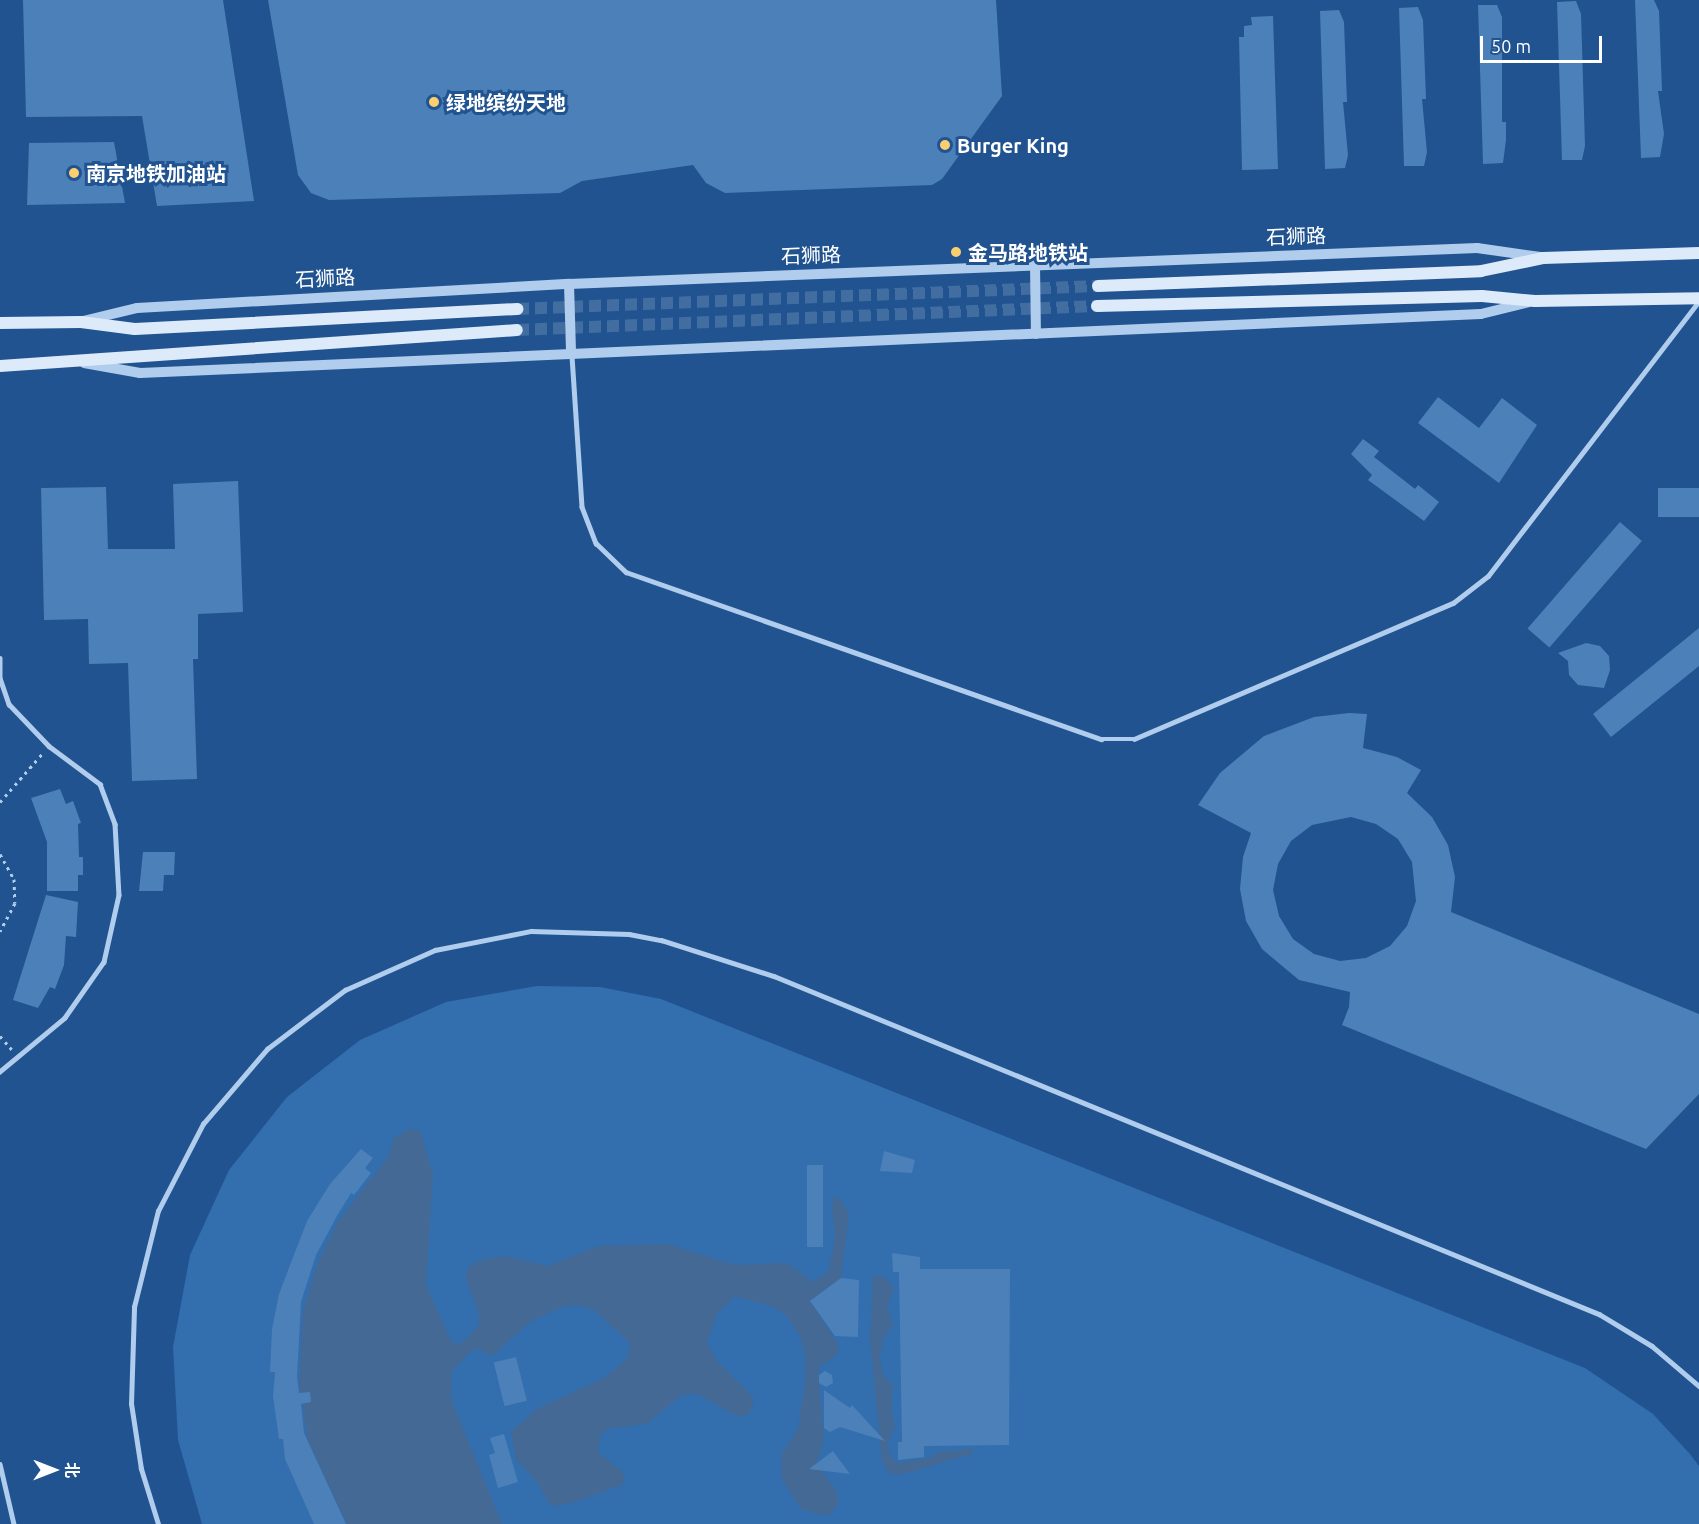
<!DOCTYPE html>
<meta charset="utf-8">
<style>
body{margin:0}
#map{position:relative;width:1699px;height:1524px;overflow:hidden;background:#205390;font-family:Ubuntu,"Noto Sans SC",sans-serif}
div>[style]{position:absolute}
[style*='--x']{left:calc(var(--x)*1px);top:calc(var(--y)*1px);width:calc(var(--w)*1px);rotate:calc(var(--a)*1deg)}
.green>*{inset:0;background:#336eae}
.water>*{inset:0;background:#446994}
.building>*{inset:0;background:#4c80b9;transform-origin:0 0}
.secondary-tunnel>*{height:12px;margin-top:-6px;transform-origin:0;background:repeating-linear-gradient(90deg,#416da1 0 12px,transparent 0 18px)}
.path>*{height:3px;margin-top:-1.5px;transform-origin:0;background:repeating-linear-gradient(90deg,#b0cded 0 3px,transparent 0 7.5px)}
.service>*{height:4.5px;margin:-2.25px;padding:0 2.25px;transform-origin:2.25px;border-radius:2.25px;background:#b0cded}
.tertiary>*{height:10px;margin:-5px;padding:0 5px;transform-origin:5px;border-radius:5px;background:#b0cded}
.secondary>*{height:12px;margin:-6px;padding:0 6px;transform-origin:6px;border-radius:6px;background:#dceafa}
.dots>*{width:16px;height:16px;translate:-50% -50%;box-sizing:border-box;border:3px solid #205390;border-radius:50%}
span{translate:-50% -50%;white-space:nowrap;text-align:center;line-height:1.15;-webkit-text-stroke:6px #205390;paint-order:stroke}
.poi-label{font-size:20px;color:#fff;font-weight:700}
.left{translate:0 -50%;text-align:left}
.street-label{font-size:20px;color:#fff}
.north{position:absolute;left:24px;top:1440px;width:60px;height:60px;-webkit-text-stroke:4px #205390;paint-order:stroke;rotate:90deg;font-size:16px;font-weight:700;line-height:24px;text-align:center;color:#fff}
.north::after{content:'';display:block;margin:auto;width:21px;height:27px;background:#fff;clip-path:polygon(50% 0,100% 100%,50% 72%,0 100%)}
.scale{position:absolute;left:1480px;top:36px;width:122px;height:27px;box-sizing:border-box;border:3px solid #fff;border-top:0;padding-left:8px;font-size:18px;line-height:21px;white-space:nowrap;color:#fff;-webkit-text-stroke:4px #205390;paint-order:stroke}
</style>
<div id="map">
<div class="green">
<div style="clip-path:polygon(537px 986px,600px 987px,661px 999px,1585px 1368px,1653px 1414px,1690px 1454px,1699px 1466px,1699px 1524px,202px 1524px,178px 1440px,173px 1347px,190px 1255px,229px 1170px,287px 1097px,360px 1040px,446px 1002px)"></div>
</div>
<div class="water">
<div style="clip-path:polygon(409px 1129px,420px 1130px,433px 1175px,426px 1285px,452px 1343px,462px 1343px,479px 1325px,479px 1314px,466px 1279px,467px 1269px,477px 1261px,505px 1256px,549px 1266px,598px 1246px,667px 1244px,735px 1265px,787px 1263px,813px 1282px,829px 1271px,835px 1235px,832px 1207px,833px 1198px,838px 1197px,849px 1213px,841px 1278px,810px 1301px,839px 1346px,836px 1356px,821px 1365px,818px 1372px,824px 1440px,816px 1464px,838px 1493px,838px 1503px,831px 1513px,823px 1515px,801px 1509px,782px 1479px,781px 1456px,798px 1429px,805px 1383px,806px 1357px,799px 1334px,787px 1316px,774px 1307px,735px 1296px,717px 1314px,707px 1343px,717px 1361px,752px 1396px,753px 1407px,746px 1416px,737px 1416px,698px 1394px,681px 1395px,647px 1424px,609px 1428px,601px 1434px,598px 1452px,623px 1472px,624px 1484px,572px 1503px,551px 1506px,537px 1482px,516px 1459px,511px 1432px,537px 1409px,606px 1377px,627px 1359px,630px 1349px,627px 1340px,594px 1310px,576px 1305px,562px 1307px,530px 1322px,492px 1356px,478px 1349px,470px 1352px,452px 1371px,451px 1399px,502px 1524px,347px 1524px,308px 1441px,299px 1383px,303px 1312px,317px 1265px,337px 1223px,389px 1156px,394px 1138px)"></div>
<div style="clip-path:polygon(881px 1275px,892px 1285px,893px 1291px,887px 1306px,893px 1325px,884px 1337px,880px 1356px,882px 1373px,893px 1386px,891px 1410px,895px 1426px,888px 1443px,889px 1454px,896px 1463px,930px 1458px,938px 1452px,971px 1449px,975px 1453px,903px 1474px,889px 1473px,882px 1460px,870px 1341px,873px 1276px)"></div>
</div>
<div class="building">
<div style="clip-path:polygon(23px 0,223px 0,254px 201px,157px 206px,142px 116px,26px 117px)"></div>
<div style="clip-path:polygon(268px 0,996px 0,1002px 96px,942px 179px,932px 185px,725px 193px,706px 183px,693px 165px,582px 181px,560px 193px,329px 200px,311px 193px,298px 175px)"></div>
<div style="clip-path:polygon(1635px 0,1654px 0,1659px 11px,1662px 91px,1658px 91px,1664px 134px,1660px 157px,1641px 158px)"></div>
<div style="clip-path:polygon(1576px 1px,1581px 14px,1585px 146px,1582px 160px,1562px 160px,1557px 2px)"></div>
<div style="clip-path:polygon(1478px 5px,1497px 5px,1502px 17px,1502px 122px,1506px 122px,1506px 140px,1503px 163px,1483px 164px)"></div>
<div style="clip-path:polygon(1418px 7px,1423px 20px,1426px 99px,1422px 99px,1427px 152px,1424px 166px,1404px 166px,1399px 8px)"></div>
<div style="clip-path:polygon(1339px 10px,1344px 22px,1347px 102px,1343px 102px,1348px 155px,1345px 168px,1325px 169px,1320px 11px)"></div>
<div style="clip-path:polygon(1273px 16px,1278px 169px,1242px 170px,1239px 37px,1244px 37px,1244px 26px,1252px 25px,1251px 17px)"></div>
<div style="clip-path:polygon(114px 142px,125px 203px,27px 205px,29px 143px)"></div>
<div style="clip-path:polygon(1438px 397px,1479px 428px,1502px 398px,1537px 425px,1499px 483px,1418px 423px)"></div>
<div style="clip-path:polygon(1363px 439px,1379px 451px,1374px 457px,1415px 489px,1418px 485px,1439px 502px,1424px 521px,1368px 480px,1372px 475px,1351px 454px)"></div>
<div style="clip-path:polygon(238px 481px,243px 612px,198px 614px,198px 659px,193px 659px,197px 779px,132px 781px,128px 663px,89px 664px,88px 619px,44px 620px,41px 488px,106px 487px,108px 549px,175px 549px,173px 484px)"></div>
<div style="left:1699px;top:488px;width:29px;height:41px;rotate:90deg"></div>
<div style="left:1620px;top:522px;width:29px;height:141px;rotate:41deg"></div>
<div style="clip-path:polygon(1699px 628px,1699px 666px,1611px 737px,1593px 714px)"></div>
<div style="clip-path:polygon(1586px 643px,1600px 646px,1609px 656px,1610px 670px,1604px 688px,1578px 685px,1569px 675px,1568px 661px,1558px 653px)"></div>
<div style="clip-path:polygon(evenodd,1349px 713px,1367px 714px,1363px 748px,1397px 757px,1421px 770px,1407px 793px,1432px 817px,1448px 845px,1455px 877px,1451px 912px,1699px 1014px,1699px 1094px,1646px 1149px,1342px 1025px,1349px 1007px,1350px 992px,1299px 980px,1262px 949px,1246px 921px,1240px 889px,1243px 857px,1251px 833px,1198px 805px,1220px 773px,1264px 736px,1314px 717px,1349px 713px,1351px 817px,1376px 824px,1398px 839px,1412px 862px,1416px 901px,1407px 926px,1390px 946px,1366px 958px,1340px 961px,1314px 954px,1293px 939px,1279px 916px,1273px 890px,1278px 864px,1291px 841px,1312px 825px,1351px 817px)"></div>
<div style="clip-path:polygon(60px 789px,66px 804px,73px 801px,81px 823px,78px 824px,79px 857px,83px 857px,83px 875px,78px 875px,78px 891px,47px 891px,47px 842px,31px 798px)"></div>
<div style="clip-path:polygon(143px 852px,175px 852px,174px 875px,164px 875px,163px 891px,139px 891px)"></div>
<div style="clip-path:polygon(46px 895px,78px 902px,76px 937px,66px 936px,64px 965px,55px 989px,50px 987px,38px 1008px,13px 1000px)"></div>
<div style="clip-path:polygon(361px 1149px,373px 1158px,365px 1168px,371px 1173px,354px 1195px,351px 1193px,337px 1216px,316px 1255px,301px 1302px,297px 1377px,299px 1393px,310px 1392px,311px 1402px,301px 1404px,304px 1433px,346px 1524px,314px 1524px,285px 1459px,283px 1439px,279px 1439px,273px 1396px,275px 1372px,270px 1372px,272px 1329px,279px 1294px,307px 1221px,330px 1184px)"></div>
<div style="clip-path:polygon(884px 1151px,915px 1160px,912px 1173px,880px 1171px)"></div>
<div style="left:807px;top:1165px;width:16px;height:82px"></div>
<div style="clip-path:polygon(892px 1253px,920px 1257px,920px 1269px,1010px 1269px,1009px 1445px,924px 1446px,924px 1457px,898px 1460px,898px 1442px,902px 1442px,899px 1272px,893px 1272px)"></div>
<div style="clip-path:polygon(841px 1278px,859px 1280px,858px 1337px,835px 1336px,810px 1301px)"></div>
<div style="left:516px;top:1357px;width:45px;height:23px;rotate:76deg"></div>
<div style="clip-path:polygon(825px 1371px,832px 1375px,833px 1383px,826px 1387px,819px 1383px,819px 1375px)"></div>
<div style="clip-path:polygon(824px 1390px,850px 1408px,852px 1405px,885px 1441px,840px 1427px,830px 1432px,824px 1428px)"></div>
<div style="clip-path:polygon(504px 1434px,518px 1482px,498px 1488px,489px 1455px,495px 1453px,490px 1438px)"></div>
<div style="clip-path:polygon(833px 1451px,850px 1474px,809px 1469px)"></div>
</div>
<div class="secondary-tunnel">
<div style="--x:517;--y:309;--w:581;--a:-2.27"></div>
<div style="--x:517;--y:330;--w:580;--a:-2.37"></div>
</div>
<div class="path">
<div style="--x:0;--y:802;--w:64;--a:-48.8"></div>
<div style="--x:0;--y:854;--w:29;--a:61"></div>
<div style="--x:14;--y:879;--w:24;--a:88"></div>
<div style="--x:15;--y:903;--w:32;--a:118"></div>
<div style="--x:0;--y:1036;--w:20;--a:49"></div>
</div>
<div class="service">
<div style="--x:572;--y:356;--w:151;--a:86.2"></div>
<div style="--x:582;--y:507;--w:39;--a:69"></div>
<div style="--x:596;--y:543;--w:42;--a:44"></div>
<div style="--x:626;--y:572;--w:504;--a:19.37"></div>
<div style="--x:1101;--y:739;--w:33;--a:0"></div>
<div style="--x:1134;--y:739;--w:347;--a:-23.1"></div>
<div style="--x:1453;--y:603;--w:44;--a:-37.6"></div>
<div style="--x:1488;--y:576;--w:347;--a:-52.5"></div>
<div style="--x:0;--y:658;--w:20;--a:90"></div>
<div style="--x:0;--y:678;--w:28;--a:71"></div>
<div style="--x:9;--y:704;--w:58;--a:46.4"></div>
<div style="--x:49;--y:746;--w:64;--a:36.7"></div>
<div style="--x:100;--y:784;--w:43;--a:69.4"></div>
<div style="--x:115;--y:824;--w:71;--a:86.8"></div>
<div style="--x:119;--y:895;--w:69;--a:102.6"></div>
<div style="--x:104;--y:962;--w:68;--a:124.9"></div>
<div style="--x:65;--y:1018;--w:85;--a:140.3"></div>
<div style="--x:0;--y:1464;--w:62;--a:76.9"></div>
<div style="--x:158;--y:1524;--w:58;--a:-107.2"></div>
<div style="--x:141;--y:1469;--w:66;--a:-98.7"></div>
<div style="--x:131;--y:1404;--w:97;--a:-88.2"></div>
<div style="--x:134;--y:1307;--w:99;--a:-76"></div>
<div style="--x:158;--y:1211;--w:98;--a:-62.7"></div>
<div style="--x:203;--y:1124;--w:99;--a:-49.5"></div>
<div style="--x:267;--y:1049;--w:98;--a:-37.1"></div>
<div style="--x:345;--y:990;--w:98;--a:-24"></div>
<div style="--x:435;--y:950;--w:98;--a:-11.2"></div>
<div style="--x:531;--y:931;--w:98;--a:1.8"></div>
<div style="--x:629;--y:934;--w:33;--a:11"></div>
<div style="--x:661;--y:940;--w:119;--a:17.7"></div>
<div style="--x:774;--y:976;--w:892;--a:22.28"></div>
<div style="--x:1599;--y:1314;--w:62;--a:31.1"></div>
<div style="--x:1652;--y:1346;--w:62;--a:40.4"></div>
</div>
<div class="tertiary">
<div style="--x:1035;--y:265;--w:69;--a:89.2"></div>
<div style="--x:569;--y:284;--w:69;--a:88.3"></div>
<div style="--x:83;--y:321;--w:56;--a:-13.5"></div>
<div style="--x:137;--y:308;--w:433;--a:-3.2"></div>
<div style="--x:569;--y:284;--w:909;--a:-2.27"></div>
<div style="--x:1477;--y:248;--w:64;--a:8.1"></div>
<div style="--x:84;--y:363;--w:57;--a:10.1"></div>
<div style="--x:140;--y:373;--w:1342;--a:-2.52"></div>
<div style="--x:1481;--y:314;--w:49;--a:-14"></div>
</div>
<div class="secondary">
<div style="--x:1098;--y:286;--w:383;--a:-2.2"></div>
<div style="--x:1481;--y:271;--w:63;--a:-11.8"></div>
<div style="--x:1543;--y:258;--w:156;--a:-1.8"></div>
<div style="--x:1097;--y:306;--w:385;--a:-1.5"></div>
<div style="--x:1482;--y:296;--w:53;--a:5.4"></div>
<div style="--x:1535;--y:301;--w:164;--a:-1"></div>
<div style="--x:0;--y:323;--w:81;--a:-0.7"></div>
<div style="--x:81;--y:322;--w:54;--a:7.4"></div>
<div style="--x:135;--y:329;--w:383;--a:-3"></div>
<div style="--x:0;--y:366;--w:518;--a:-3.98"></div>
</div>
<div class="dots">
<div style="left:434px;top:102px;background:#fbcf70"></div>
<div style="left:945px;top:145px;background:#fbcf70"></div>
<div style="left:74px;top:173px;background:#fbcf70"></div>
<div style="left:956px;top:252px;background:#fbcf70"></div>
</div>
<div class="poi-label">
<span class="left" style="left:446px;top:102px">绿地缤纷天地</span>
<span class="left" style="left:957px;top:145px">Burger King</span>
<span class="left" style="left:86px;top:173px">南京地铁加油站</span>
<span class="left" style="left:968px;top:252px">金马路地铁站</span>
</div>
<div class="street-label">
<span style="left:1296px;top:236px;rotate:-2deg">石狮路</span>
<span style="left:811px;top:255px;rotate:-2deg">石狮路</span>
<span style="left:325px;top:278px;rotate:-3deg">石狮路</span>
</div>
<div class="north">北</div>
<div class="scale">50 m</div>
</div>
